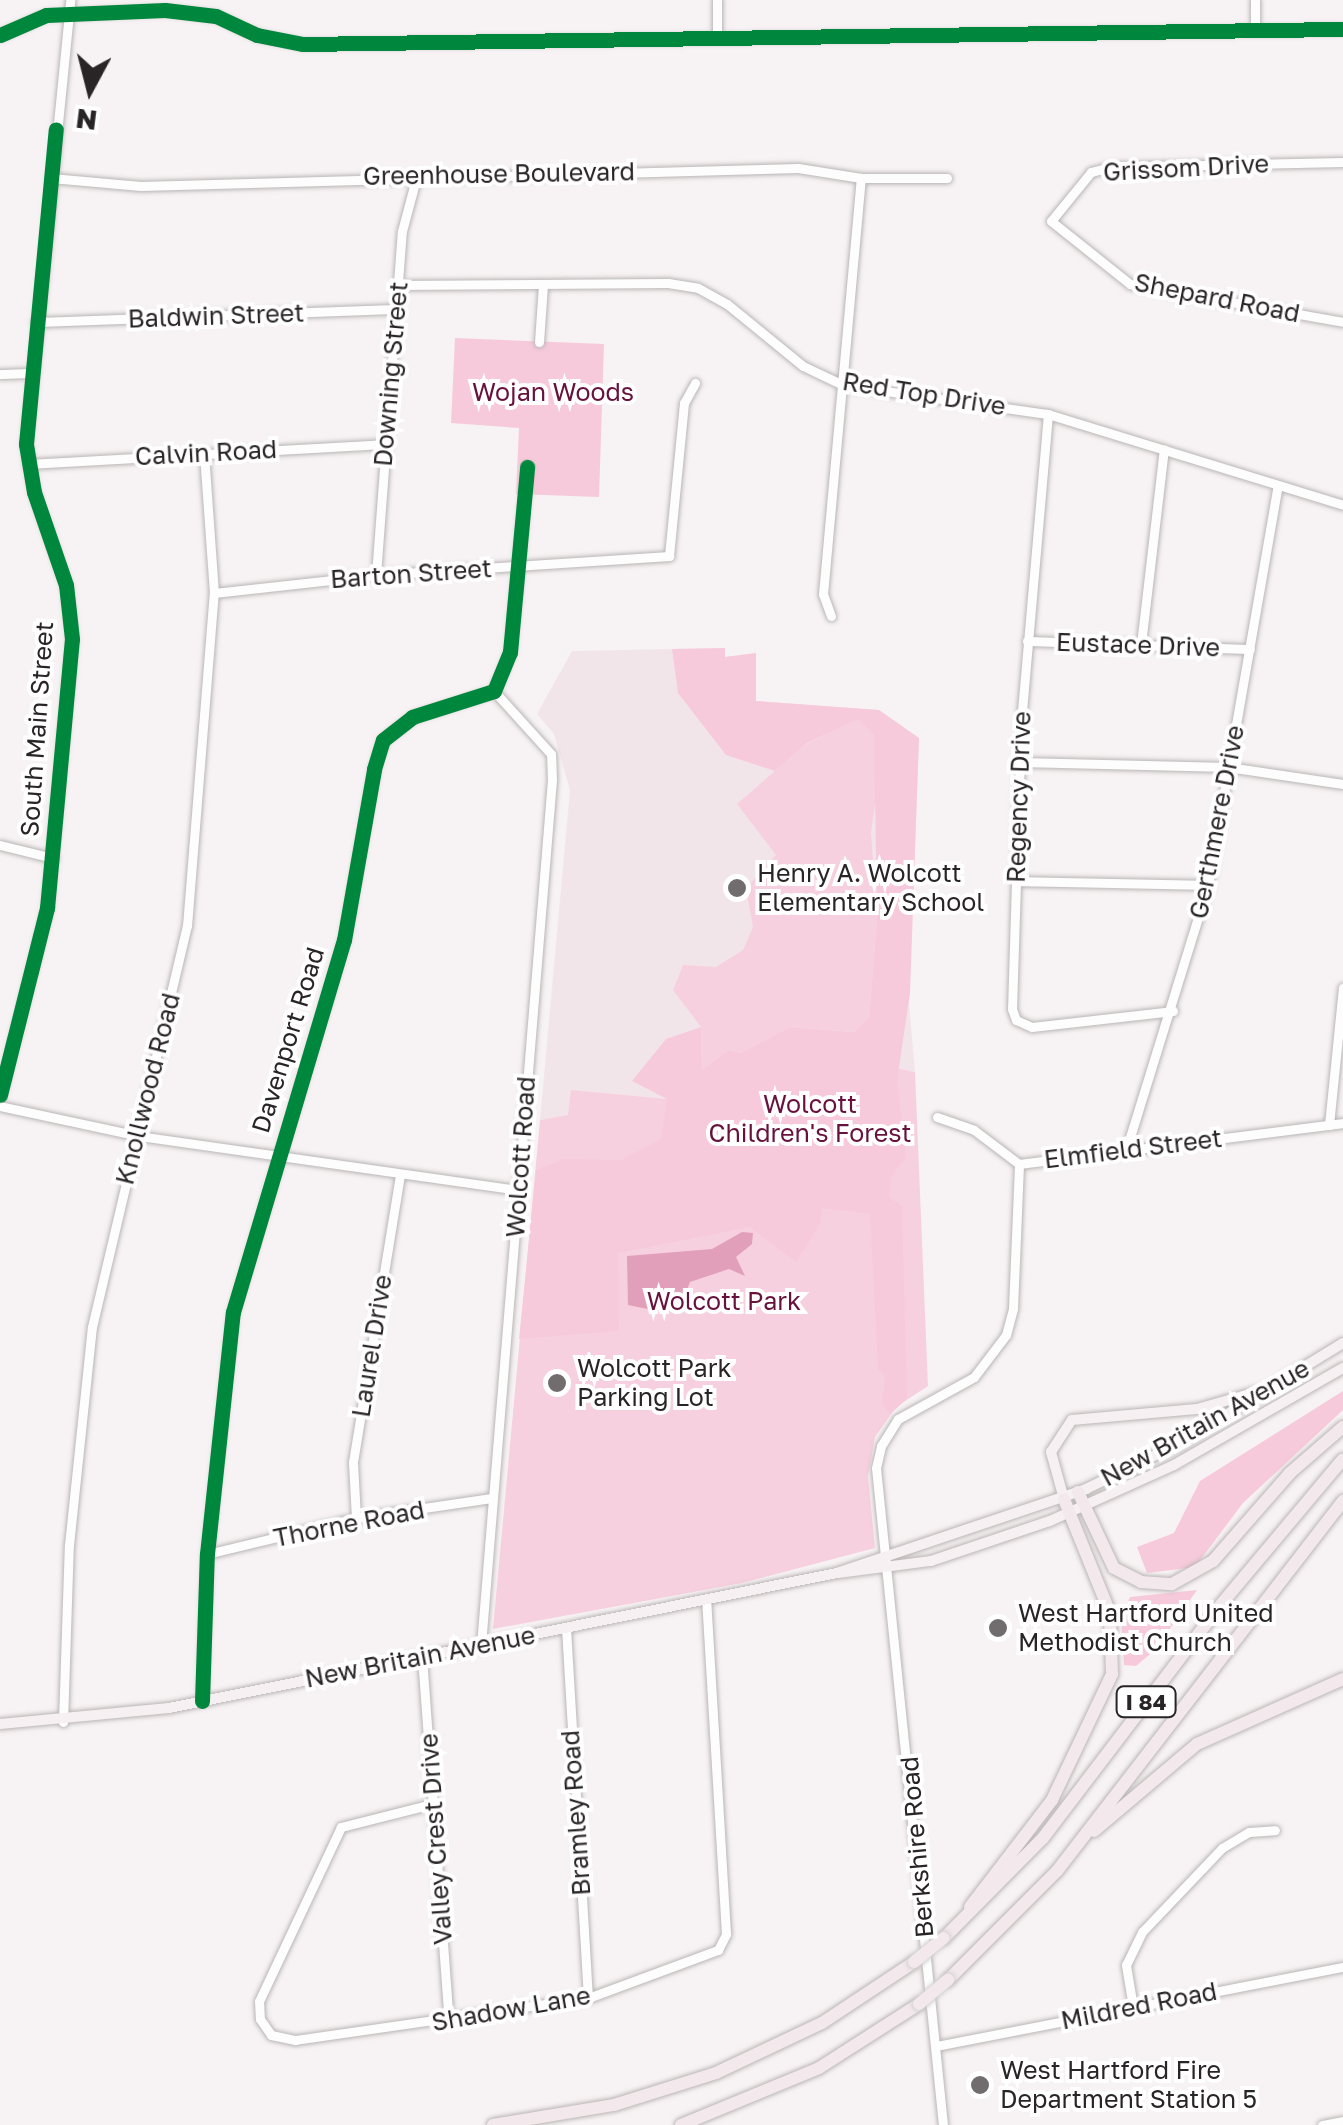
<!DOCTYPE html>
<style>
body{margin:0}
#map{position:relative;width:1343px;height:2125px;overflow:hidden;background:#f7f2f3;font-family:"Golos Text",sans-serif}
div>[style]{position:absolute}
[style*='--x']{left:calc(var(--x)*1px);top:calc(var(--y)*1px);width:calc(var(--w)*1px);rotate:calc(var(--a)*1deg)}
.built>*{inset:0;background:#f2e5e9}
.green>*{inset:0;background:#f7d0df}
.forest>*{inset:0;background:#f7cadb}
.water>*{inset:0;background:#e29fba}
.roads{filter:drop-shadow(0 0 2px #bab6b6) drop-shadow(0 0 2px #bab6b6)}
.minor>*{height:9px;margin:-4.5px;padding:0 4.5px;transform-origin:4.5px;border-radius:4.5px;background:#fefdfd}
.major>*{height:10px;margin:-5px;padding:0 5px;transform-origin:5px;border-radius:5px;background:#f6f0f2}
.highway>*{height:12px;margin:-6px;padding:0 6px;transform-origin:6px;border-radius:6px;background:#f3e8ec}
.bridges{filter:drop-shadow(0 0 2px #d1cfd0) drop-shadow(0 0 2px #d1cfd0)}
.highway-bridge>*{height:12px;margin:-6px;padding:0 6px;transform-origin:6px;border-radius:6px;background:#f3e8ec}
.cycleway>*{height:15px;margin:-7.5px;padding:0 7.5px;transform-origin:7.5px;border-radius:7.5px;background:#00873e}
.dots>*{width:28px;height:28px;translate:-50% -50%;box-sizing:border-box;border:5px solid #fff;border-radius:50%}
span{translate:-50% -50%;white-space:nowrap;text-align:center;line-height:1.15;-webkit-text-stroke:8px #fff;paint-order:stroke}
.shield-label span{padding:2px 8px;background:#fff;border:2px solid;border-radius:8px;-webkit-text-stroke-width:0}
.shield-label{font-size:22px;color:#292526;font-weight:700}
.street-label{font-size:25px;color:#292526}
.park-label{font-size:25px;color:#66123d}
.poi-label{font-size:25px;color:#292526}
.left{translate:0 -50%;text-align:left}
.north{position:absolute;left:40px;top:40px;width:100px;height:100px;-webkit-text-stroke:8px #fff;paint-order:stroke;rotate:187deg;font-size:28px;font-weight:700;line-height:40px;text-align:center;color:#292526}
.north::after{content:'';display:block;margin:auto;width:35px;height:45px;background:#292526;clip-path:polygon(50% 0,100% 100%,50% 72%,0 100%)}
</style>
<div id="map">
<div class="built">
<div style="clip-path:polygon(725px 648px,725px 657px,756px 653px,756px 701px,879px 710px,919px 738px,909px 1004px,915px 1072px,812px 1051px,702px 1096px,540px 1120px,570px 790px,554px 734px,537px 714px,572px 651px)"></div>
</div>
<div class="green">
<div style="clip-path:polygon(859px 718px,874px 734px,878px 784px,871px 832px,877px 919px,869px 1019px,856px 1032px,790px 1027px,740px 1053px,729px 1050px,702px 1070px,701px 1027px,673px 990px,683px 965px,716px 967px,743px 950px,753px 927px,746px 888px,776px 855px,737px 804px,806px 744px)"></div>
<div style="clip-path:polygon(812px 1051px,915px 1072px,928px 1386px,896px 1407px,875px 1437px,868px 1476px,875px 1548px,742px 1583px,493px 1629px,540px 1120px,568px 1115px,571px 1090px,677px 1100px)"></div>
</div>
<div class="forest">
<div style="clip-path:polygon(455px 338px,604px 344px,599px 497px,516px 494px,519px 428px,451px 423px)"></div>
<div style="clip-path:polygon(725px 648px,725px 657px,756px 653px,756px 701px,879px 710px,919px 738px,910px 993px,897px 1081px,906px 1157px,891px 1177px,889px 1197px,902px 1206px,907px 1399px,890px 1414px,882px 1403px,885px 1376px,878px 1369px,870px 1214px,822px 1208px,820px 1224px,796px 1262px,750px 1227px,618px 1253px,619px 1331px,519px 1339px,536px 1170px,564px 1159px,621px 1160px,661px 1139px,667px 1099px,632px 1081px,666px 1039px,701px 1027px,702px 1070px,729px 1050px,740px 1053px,790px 1027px,855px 1032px,869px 1018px,877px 919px,874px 735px,858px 719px,807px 743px,775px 771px,726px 755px,678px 693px,672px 649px)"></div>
<div style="clip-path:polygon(1343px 1391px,1343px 1410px,1243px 1503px,1195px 1567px,1147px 1573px,1137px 1547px,1174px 1533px,1200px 1481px)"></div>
<div style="clip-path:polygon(1197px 1590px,1155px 1650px,1136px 1666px,1124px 1665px,1121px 1616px,1130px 1597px)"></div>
</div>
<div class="water">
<div style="clip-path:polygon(742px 1232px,753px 1233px,752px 1244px,736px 1257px,745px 1276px,729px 1269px,690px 1282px,684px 1298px,657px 1311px,628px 1305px,627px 1256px,712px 1249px)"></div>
</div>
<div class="roads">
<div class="minor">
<div style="--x:717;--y:0;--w:38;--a:90"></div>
<div style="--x:1255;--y:30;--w:30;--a:-90"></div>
<div style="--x:0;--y:35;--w:50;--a:-23.5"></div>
<div style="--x:46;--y:15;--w:119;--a:-2.4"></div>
<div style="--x:165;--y:10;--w:51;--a:6.7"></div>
<div style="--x:216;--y:16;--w:45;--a:24.9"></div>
<div style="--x:257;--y:35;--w:47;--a:11.1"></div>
<div style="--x:303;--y:44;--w:1040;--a:-0.83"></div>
<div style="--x:1343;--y:162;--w:233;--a:178.8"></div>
<div style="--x:1110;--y:167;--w:20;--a:165"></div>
<div style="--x:1091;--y:172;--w:63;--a:129.2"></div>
<div style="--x:1051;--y:221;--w:101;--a:38.6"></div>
<div style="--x:1130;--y:284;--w:216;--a:10.1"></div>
<div style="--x:51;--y:178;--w:90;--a:5.1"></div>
<div style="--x:141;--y:186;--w:657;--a:-1.57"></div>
<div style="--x:798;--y:168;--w:64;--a:9"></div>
<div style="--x:861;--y:178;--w:86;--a:0"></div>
<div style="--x:399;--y:285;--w:269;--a:-0.4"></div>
<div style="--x:668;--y:283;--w:30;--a:9"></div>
<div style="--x:698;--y:288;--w:33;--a:29"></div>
<div style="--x:727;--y:304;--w:98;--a:39.2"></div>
<div style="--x:803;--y:366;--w:44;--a:25.4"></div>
<div style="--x:843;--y:385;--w:207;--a:8.1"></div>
<div style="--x:1048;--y:414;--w:309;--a:17.1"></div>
<div style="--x:36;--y:322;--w:360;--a:-2.1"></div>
<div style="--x:539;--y:342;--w:57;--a:-86"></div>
<div style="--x:0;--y:374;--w:31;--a:-2"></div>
<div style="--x:1048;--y:414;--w:310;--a:95"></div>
<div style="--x:1021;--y:723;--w:286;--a:91.8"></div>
<div style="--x:1012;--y:1009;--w:12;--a:70"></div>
<div style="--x:1016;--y:1020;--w:17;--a:24"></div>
<div style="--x:1032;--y:1027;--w:142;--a:-6.5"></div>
<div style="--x:28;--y:464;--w:356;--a:-3.2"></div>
<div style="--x:376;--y:575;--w:345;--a:-85.7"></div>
<div style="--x:402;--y:231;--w:58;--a:-75"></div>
<div style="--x:214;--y:593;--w:163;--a:-6.3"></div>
<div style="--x:376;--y:575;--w:294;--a:-3.7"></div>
<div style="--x:669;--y:556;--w:154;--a:-84.4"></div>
<div style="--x:684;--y:403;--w:23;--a:-61"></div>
<div style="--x:831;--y:616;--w:23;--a:-110"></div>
<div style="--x:823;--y:594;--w:418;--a:-84.8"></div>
<div style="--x:1027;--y:641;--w:223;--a:2.1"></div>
<div style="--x:1141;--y:644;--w:196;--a:-83.3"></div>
<div style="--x:1020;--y:762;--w:208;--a:1.4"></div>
<div style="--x:1228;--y:767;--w:116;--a:8.4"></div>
<div style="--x:0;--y:845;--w:55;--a:13.8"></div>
<div style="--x:1016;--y:881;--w:192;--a:1.2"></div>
<div style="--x:0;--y:1095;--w:193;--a:-75.9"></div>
<div style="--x:47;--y:908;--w:270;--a:-84.7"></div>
<div style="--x:72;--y:639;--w:54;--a:-96.3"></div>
<div style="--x:66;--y:585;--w:98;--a:-109"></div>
<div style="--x:34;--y:492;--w:49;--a:-99.5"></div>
<div style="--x:26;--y:444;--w:446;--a:-84.3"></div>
<div style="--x:0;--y:1106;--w:142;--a:12.2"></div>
<div style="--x:139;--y:1136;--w:383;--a:8.1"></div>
<div style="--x:937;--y:1117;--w:39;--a:19"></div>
<div style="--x:974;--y:1130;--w:56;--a:37.1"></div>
<div style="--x:1019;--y:1164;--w:327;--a:-7.2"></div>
<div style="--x:1329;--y:1125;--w:138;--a:-84.2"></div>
<div style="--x:1126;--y:1150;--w:277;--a:-72.8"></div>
<div style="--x:1208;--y:885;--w:406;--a:-80.1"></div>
<div style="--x:356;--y:1518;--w:56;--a:-93.1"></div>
<div style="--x:353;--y:1462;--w:291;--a:-80.7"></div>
<div style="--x:207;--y:1554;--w:153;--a:-13.6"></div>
<div style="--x:356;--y:1518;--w:137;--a:-8.4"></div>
<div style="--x:566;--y:1628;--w:371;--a:86.6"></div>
<div style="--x:481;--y:1645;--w:868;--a:-85.31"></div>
<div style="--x:552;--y:780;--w:26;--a:-92"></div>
<div style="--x:551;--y:754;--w:85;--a:-132.1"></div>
<div style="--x:422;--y:1657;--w:365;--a:85.8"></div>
<div style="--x:202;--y:1701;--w:147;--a:-88.1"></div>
<div style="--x:207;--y:1554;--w:243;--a:-83.9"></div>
<div style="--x:233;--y:1312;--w:388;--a:-73.4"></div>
<div style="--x:344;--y:940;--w:174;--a:-80"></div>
<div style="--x:374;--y:769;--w:30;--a:-73"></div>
<div style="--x:383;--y:740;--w:37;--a:-38"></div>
<div style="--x:412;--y:717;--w:86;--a:-17.6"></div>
<div style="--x:494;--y:691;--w:42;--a:-67.7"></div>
<div style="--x:510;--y:652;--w:186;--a:-84.7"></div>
<div style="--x:63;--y:1722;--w:177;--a:-88.1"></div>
<div style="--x:69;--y:1545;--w:219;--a:-84"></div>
<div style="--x:92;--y:1327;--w:412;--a:-76.7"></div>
<div style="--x:187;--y:926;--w:334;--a:-85.4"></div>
<div style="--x:214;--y:593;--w:140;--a:-94.1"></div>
<div style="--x:432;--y:1804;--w:94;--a:165.8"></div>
<div style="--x:341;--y:1827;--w:192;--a:115.2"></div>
<div style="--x:259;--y:2001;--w:18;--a:87"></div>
<div style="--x:260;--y:2019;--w:19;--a:55"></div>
<div style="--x:271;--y:2035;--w:25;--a:12"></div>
<div style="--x:295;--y:2040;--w:296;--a:-8.2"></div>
<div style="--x:588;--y:1998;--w:139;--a:-20.3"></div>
<div style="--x:718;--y:1950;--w:18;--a:-63"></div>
<div style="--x:726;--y:1934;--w:335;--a:-93.4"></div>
<div style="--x:1133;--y:2007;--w:43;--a:-99.5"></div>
<div style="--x:1126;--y:1965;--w:37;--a:-64"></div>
<div style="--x:1142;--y:1932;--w:116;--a:-46.4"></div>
<div style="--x:1222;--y:1848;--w:31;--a:-31"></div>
<div style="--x:1249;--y:1832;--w:26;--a:-4"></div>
<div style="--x:936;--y:2046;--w:415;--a:-11"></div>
<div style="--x:943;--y:2125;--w:660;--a:-95.82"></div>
<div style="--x:876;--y:1468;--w:23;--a:-77"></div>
<div style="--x:881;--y:1446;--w:32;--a:-58"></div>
<div style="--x:898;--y:1419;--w:87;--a:-28.9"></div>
<div style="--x:974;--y:1377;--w:53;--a:-52.7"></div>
<div style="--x:1006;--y:1335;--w:28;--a:-75"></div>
<div style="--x:1013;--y:1308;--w:144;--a:-87.6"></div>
<div style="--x:1322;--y:2125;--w:21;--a:-11"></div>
</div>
<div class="major">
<div style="--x:1064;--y:1499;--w:49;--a:-105.5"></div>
<div style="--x:1051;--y:1452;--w:38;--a:-57"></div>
<div style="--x:1072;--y:1420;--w:125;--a:-5"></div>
<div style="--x:1197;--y:1409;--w:62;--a:-15.8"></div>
<div style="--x:838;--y:1573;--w:94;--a:-7.4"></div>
<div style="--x:931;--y:1561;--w:126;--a:-18.6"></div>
<div style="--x:1050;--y:1521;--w:136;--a:-24.3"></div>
<div style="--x:1174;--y:1465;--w:195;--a:-29.9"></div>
<div style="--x:0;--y:1724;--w:170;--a:-5.4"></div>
<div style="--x:169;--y:1708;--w:682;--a:-11.43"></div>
<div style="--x:837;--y:1573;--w:263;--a:-18.6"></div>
<div style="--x:1086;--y:1489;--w:107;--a:-26.1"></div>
<div style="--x:1182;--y:1442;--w:189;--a:-31.6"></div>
</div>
<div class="highway">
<div style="--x:1078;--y:1492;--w:84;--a:64.7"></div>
<div style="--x:1114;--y:1568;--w:30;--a:27"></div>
<div style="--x:1141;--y:1582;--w:31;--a:4"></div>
<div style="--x:1172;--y:1584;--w:47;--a:-29.3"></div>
<div style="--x:1213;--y:1561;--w:117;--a:-48.8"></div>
<div style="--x:1290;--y:1473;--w:70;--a:-41"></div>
<div style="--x:1094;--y:1831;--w:135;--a:-40.2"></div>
<div style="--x:1197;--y:1744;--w:160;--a:-24"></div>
<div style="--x:970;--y:1907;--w:135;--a:-52.5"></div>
<div style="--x:1052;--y:1800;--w:140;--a:-64.5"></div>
<div style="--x:1112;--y:1674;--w:61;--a:-91.9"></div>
<div style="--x:1110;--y:1613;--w:123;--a:-112"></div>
<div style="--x:944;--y:1938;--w:141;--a:-45.3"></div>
<div style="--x:1043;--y:1838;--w:289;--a:-52.7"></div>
<div style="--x:1218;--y:1608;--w:194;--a:-50"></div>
<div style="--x:948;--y:1980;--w:154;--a:-45"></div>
<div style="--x:1057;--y:1871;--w:468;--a:-52.3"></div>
<div style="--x:493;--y:2125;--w:123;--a:-9.4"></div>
<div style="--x:614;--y:2105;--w:107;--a:-17.4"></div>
<div style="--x:716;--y:2073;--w:117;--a:-25.3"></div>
<div style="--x:822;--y:2023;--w:110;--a:-33.5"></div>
<div style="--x:681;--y:2125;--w:149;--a:-22.4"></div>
<div style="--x:819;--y:2068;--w:119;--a:-32.6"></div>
</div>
</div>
<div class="bridges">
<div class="highway-bridge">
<div style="--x:914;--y:1962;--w:38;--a:-39"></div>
<div style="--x:919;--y:2004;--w:38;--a:-40"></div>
</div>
</div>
<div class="cycleway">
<div style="--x:0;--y:35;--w:50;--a:-23.5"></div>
<div style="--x:46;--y:15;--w:119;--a:-2.4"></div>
<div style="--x:165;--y:10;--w:51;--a:6.7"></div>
<div style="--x:216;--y:16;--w:45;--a:24.9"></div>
<div style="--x:257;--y:35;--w:47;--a:11.1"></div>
<div style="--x:303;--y:44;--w:1040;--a:-0.83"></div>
<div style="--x:0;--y:1095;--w:193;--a:-75.9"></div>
<div style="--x:47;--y:908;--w:270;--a:-84.7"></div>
<div style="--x:72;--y:639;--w:54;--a:-96.3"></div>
<div style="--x:66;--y:585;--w:98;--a:-109"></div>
<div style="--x:34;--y:492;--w:49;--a:-99.5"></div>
<div style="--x:26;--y:444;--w:316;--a:-84.6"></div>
<div style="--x:202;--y:1701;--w:147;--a:-88.1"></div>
<div style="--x:207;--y:1554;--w:243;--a:-83.9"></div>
<div style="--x:233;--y:1312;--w:388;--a:-73.4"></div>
<div style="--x:344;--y:940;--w:174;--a:-80"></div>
<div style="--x:374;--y:769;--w:30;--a:-73"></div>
<div style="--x:383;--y:740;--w:37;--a:-38"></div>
<div style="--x:412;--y:717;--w:86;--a:-17.6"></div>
<div style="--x:494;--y:691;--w:42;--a:-67.7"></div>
<div style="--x:510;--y:652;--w:186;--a:-84.7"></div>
</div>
<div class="dots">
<div style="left:737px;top:888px;background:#716d6e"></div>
<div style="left:557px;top:1383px;background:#716d6e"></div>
<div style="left:998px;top:1628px;background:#716d6e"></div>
<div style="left:980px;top:2085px;background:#716d6e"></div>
</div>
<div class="shield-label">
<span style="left:1146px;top:1702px">I 84</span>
</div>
<div class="street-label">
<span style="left:1186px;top:168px;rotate:-3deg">Grissom Drive</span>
<span style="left:499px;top:174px;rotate:-1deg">Greenhouse Boulevard</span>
<span style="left:1217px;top:298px;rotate:11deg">Shepard Road</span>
<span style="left:216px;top:316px;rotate:-2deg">Baldwin Street</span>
<span style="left:391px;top:374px;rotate:-85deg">Downing Street</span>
<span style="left:924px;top:394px;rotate:9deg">Red Top Drive</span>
<span style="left:206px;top:453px;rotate:-3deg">Calvin Road</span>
<span style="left:411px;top:574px;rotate:-4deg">Barton Street</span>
<span style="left:1138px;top:645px;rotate:2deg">Eustace Drive</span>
<span style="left:37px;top:729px;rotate:-86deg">South Main Street</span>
<span style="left:1019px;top:797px;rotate:-88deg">Regency Drive</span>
<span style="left:1217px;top:822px;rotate:-79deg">Gerthmere Drive</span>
<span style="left:288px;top:1040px;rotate:-73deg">Davenport Road</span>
<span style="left:148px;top:1089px;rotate:-76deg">Knollwood Road</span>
<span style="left:1133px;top:1149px;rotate:-7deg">Elmfield Street</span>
<span style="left:521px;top:1157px;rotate:-86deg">Wolcott Road</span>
<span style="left:372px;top:1346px;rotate:-81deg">Laurel Drive</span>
<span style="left:1205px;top:1423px;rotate:-29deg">New Britain Avenue</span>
<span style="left:349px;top:1524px;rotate:-11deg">Thorne Road</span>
<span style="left:420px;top:1657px;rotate:-11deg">New Britain Avenue</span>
<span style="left:576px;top:1813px;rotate:-94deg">Bramley Road</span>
<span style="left:436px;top:1839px;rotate:-94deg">Valley Crest Drive</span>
<span style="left:917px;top:1847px;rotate:-95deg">Berkshire Road</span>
<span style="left:1139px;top:2006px;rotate:-11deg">Mildred Road</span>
<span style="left:511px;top:2009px;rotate:-10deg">Shadow Lane</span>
</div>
<div class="park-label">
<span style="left:553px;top:392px">Wojan Woods</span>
<span style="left:810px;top:1119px">Wolcott<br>Children's Forest</span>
<span style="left:724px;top:1301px">Wolcott Park</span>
</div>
<div class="poi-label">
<span class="left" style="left:757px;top:888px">Henry A. Wolcott<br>Elementary School</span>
<span class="left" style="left:577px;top:1383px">Wolcott Park<br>Parking Lot</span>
<span class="left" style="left:1018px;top:1628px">West Hartford United<br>Methodist Church</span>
<span class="left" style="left:1000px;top:2085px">West Hartford Fire<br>Department Station 5</span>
</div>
<div class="north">N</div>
</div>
